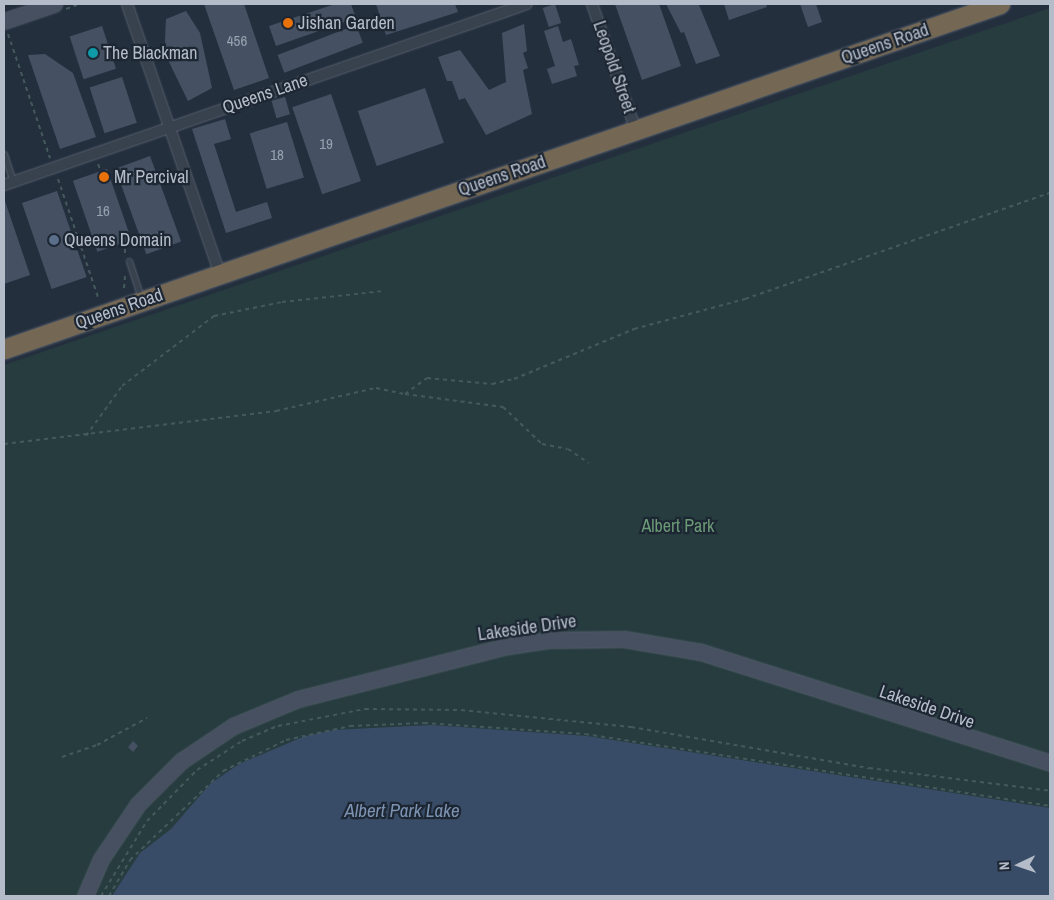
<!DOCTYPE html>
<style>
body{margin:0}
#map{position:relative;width:1054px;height:900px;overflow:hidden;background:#242f3e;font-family:"Archivo Narrow",sans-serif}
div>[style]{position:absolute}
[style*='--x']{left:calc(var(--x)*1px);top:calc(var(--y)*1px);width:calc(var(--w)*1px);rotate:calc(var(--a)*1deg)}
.green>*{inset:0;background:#263c3f}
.water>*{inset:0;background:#394c67}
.building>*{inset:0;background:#455162;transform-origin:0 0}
.path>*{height:2px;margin-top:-1px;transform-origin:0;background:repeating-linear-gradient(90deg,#44595c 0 4px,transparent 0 8px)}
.roads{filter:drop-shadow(0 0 1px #565f6c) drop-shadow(0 0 1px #565f6c)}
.lane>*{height:5px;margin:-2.5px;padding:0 2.5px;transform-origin:2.5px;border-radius:2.5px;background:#38414e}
.street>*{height:10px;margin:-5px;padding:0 5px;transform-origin:5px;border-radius:5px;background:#38414e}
.secondary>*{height:15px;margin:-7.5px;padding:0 7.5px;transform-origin:7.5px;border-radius:7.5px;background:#465061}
.highway>*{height:19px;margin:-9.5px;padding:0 9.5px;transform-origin:9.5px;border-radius:9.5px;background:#746855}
.dots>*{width:14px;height:14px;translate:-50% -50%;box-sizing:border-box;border:2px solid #1d2633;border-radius:50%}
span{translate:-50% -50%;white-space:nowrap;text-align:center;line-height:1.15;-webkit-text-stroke:4.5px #1d2633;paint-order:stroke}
.number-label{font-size:15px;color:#98a1af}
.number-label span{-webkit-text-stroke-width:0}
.poi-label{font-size:18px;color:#b4bcc9}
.left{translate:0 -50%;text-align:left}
.street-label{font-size:18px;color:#b4bcc9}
.park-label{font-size:18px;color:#6b9a76}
.water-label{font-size:19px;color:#7c92b1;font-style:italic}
.frame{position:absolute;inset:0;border:5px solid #b4bcc9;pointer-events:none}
.north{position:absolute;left:994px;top:840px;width:50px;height:50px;-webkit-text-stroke:4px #1d2633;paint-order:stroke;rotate:267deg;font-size:14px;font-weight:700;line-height:20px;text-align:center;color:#b4bcc9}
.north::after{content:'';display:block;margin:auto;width:18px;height:22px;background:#b4bcc9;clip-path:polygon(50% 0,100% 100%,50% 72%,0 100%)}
</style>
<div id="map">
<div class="green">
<div style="clip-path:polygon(1050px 8px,1050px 896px,4px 896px,4px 365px)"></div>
</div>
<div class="water">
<div style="clip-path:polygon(431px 725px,587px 736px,1050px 808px,1050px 896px,112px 896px,140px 853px,171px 829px,210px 784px,239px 764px,305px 736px,334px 730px)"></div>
</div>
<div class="building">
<div style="clip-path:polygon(204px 4px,244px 4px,269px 78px,234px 90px)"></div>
<div style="clip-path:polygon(335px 4px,351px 4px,356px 18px,276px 46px,269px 26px)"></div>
<div style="clip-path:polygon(376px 4px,455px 4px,458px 12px,386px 35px)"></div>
<div style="left:555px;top:4px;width:20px;height:13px;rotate:72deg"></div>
<div style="clip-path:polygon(615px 4px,659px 4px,681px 66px,642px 80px)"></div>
<div style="clip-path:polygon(666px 4px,699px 5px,720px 56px,696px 64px,684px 32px,681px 33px)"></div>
<div style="clip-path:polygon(724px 4px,766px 4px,767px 7px,729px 20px)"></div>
<div style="clip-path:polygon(800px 4px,816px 4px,822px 22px,808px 27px)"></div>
<div style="clip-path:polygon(186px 11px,200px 33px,212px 88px,188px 101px,168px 60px,165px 41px,166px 19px)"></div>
<div style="clip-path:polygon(524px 24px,527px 51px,523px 53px,528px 68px,523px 70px,532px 114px,486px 135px,465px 98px,459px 100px,452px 81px,447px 81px,438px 57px,460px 50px,489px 90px,506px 82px,502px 33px)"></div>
<div style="left:356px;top:25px;width:19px;height:84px;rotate:69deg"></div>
<div style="left:102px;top:26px;width:45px;height:34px;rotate:72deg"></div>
<div style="clip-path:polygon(558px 26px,563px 42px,571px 39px,579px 65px,574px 66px,577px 76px,552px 84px,547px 69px,555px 66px,544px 31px)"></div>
<div style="clip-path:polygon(45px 54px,73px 73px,96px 137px,60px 149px,28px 55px)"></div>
<div style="left:122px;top:77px;width:48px;height:34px;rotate:72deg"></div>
<div style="left:425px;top:88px;width:58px;height:71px;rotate:71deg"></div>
<div style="left:331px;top:94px;width:92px;height:41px;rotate:71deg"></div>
<div style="left:285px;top:97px;width:18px;height:14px;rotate:74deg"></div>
<div style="clip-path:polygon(225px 119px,231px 139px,214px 144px,236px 212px,267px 202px,272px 218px,226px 233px,192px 129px)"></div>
<div style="left:287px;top:122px;width:58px;height:39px;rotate:73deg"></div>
<div style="left:150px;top:156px;width:91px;height:37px;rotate:70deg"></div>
<div style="left:107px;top:169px;width:75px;height:36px;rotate:71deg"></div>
<div style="left:57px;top:191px;width:91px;height:37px;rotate:71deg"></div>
<div style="clip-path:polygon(5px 201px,30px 275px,4px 284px,4px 202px)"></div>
<div style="clip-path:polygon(133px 741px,138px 746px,133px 752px,128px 747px)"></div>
</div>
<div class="path">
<div style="--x:66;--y:9;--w:15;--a:-20"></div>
<div style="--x:8;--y:34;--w:131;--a:71.3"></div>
<div style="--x:98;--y:164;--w:8;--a:67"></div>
<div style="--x:58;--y:179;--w:125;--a:71.3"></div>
<div style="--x:125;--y:253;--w:10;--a:-90"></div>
<div style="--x:124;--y:288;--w:12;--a:-85"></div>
<div style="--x:405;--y:394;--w:99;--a:7.6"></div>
<div style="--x:503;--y:407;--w:54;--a:43.5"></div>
<div style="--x:542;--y:444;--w:26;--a:11"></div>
<div style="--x:568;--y:449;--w:25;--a:34"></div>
<div style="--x:86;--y:436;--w:62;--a:-54.2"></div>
<div style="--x:122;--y:386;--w:116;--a:-37.3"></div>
<div style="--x:214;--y:316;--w:69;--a:-11.6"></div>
<div style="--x:282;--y:302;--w:103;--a:-6.2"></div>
<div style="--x:4;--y:444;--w:274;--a:-6.9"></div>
<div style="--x:276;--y:411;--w:103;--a:-13"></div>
<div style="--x:376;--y:388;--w:30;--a:12"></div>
<div style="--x:405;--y:394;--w:27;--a:-36"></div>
<div style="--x:427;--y:378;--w:65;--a:5.3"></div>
<div style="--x:492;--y:384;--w:23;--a:-13"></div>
<div style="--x:514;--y:379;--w:130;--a:-22.6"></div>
<div style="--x:634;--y:329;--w:115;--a:-15.1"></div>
<div style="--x:745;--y:299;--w:323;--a:-19.2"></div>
<div style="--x:62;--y:757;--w:37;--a:-19"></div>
<div style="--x:97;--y:745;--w:57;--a:-28.4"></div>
<div style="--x:101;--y:896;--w:88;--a:-58.5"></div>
<div style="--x:147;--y:821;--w:71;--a:-45.6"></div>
<div style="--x:197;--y:770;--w:54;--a:-32.8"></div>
<div style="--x:242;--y:741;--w:39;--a:-23"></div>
<div style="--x:278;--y:726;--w:89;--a:-11.1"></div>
<div style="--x:365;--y:709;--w:96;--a:0.6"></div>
<div style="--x:461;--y:710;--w:171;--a:5.7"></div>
<div style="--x:631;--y:727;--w:242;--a:9.8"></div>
<div style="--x:869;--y:768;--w:182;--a:7.2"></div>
<div style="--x:109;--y:896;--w:42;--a:-59.7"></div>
<div style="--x:130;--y:860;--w:129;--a:-43.7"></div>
<div style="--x:223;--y:771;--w:70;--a:-26.2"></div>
<div style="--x:286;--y:740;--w:66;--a:-12.3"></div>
<div style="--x:350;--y:726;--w:74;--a:-2.3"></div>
<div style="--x:424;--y:723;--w:161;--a:3.9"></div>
<div style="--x:585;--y:734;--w:471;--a:8.8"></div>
</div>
<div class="roads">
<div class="lane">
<div style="--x:4;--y:154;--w:28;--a:72"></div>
<div style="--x:129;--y:261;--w:39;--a:72"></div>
</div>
<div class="street">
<div style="--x:127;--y:4;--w:286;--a:71"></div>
<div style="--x:592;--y:4;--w:133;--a:70.8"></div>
<div style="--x:4;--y:185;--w:553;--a:-19.09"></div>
</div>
<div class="secondary">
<div style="--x:4;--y:21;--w:53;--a:-18.8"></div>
<div style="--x:85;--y:896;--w:40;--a:-66.6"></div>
<div style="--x:101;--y:859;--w:66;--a:-56.1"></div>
<div style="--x:138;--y:804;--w:61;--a:-45"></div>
<div style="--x:181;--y:761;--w:63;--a:-33.9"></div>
<div style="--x:233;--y:726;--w:70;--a:-22.6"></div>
<div style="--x:298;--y:699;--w:217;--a:-14.2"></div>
<div style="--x:508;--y:646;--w:40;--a:-8.5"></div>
<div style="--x:548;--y:640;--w:76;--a:-0.8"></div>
<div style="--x:624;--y:639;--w:78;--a:9.6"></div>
<div style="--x:701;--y:652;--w:366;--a:17.6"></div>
</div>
<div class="highway">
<div style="--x:4;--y:349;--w:1054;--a:-19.11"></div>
</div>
</div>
<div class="dots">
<div style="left:288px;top:23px;background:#e8710a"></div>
<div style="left:93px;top:53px;background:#0f9aa8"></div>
<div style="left:104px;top:177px;background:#e8710a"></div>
<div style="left:54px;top:240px;background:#5c6f8a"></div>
</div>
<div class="number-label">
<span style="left:237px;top:41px">456</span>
<span style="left:326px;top:144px">19</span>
<span style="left:277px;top:155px">18</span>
<span style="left:103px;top:211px">16</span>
</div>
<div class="poi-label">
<span class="left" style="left:298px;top:23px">Jishan Garden</span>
<span class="left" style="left:103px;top:53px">The Blackman</span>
<span class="left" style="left:114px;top:177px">Mr Percival</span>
<span class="left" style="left:64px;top:240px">Queens Domain</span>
</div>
<div class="street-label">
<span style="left:885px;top:44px;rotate:-19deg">Queens Road</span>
<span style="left:614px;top:67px;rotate:71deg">Leopold Street</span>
<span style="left:265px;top:94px;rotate:-19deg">Queens Lane</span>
<span style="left:502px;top:176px;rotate:-19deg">Queens Road</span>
<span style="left:119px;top:309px;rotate:-19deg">Queens Road</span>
<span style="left:527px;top:628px;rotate:-8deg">Lakeside Drive</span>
<span style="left:927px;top:707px;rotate:19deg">Lakeside Drive</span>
</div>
<div class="park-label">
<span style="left:678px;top:526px">Albert Park</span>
</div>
<div class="water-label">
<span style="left:402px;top:811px">Albert Park Lake</span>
</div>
<div class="frame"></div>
<div class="north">N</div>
</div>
